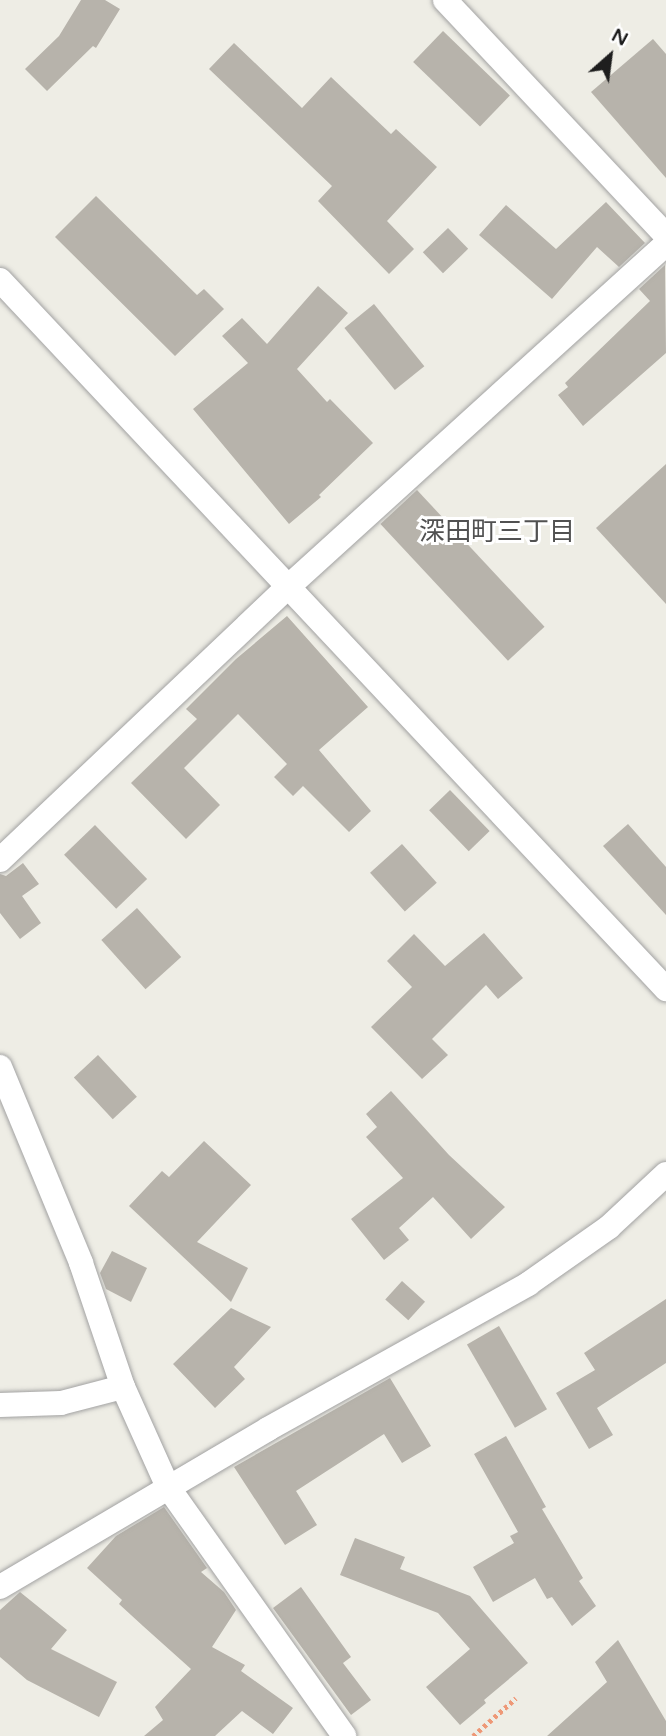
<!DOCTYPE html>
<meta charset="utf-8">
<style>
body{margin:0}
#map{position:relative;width:666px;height:1736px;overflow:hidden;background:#eeede5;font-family:"Varela Round","Noto Sans JP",sans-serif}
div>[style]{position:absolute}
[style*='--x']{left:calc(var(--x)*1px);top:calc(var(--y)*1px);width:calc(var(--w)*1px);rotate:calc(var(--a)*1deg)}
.building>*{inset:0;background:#b7b3ab;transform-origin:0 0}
.path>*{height:4.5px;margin-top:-2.25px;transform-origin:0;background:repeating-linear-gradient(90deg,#ee9877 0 3.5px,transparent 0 7px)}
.roads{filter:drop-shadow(0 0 2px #a2a2a2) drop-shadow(0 0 2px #a2a2a2)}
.minor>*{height:24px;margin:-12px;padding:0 12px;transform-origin:12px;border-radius:12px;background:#fff}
span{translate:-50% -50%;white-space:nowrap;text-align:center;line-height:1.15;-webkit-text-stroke:6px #fff;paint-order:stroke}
.neighbourhood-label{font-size:26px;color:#515151}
.north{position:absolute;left:575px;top:21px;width:70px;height:70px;-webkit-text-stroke:5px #fff;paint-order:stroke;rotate:28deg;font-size:19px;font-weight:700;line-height:28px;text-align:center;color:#1e1e1e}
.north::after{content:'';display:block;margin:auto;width:24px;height:32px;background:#1e1e1e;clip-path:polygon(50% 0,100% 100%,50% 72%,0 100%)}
</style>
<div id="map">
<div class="building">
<div style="clip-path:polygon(81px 0,105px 0,120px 9px,96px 48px,93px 46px,47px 91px,25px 69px,59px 36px)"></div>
<div style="left:443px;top:31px;width:93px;height:43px;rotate:44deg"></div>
<div style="clip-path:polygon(653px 39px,666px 54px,666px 178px,591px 92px)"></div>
<div style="clip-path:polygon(234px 43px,302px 108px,331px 77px,391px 134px,396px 129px,437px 167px,387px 221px,414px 249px,389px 274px,318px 201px,332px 186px,209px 69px)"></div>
<div style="clip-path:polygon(96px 196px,197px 295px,204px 289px,224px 309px,175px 356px,55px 237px)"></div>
<div style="clip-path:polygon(606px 202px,645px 243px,619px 267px,597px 247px,552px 299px,479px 235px,506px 205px,556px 249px)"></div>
<div style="left:448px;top:228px;width:29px;height:35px;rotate:46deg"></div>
<div style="clip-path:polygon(665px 265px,666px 353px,583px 426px,558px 395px,568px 387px,565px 383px,650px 301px,639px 289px)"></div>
<div style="clip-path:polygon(318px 286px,348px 313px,297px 369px,327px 402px,330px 399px,373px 443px,319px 495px,321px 497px,289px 524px,193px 409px,248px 363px,222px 336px,242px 318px,267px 344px)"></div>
<div style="left:374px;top:304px;width:80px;height:38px;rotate:51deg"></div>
<div style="clip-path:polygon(666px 464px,666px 604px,596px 528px)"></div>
<div style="left:417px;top:490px;width:187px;height:50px;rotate:47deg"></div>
<div style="clip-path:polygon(287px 616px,368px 707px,319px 750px,371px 811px,349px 832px,303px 786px,293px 796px,274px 777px,287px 764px,238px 714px,184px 768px,220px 805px,186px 839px,131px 783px,197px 719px,186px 709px,236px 659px)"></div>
<div style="left:450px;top:790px;width:57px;height:29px;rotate:46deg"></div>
<div style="clip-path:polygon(628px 824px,666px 867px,666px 915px,603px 846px)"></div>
<div style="left:95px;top:825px;width:75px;height:43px;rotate:46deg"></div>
<div style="left:402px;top:844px;width:52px;height:43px;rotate:48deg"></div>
<div style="clip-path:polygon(23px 863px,39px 884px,22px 896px,41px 923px,20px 939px,0 913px,0 874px,6px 876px)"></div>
<div style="left:137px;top:908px;width:66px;height:48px;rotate:48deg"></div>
<div style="clip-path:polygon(484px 933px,523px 978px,498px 999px,486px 985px,432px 1039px,448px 1055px,422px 1079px,371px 1027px,412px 987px,387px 961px,414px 934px,445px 966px)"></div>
<div style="left:98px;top:1055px;width:57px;height:33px;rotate:47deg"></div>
<div style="clip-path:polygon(391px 1091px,449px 1155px,505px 1207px,471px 1239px,433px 1197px,399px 1228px,409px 1240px,384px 1260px,351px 1219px,403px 1178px,366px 1137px,377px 1127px,366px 1114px)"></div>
<div style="clip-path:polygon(204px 1141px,251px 1185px,197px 1242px,248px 1268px,231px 1302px,129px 1206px,162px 1171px,169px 1177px)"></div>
<div style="clip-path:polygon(112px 1251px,147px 1268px,131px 1302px,106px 1289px,100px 1273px)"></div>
<div style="left:402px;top:1281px;width:31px;height:25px;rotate:42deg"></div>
<div style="clip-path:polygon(666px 1299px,666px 1363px,597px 1408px,613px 1435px,589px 1449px,556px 1393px,595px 1370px,584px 1353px)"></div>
<div style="clip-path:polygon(231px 1308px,271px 1327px,234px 1367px,245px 1379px,215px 1408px,173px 1364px)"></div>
<div style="left:499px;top:1326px;width:96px;height:37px;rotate:60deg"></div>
<div style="clip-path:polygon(390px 1378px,431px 1446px,402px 1463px,384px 1434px,296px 1491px,317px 1525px,285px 1545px,234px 1467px)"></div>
<div style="clip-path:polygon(506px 1436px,546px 1507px,542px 1509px,583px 1578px,579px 1581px,596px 1606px,572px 1626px,552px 1597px,547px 1599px,535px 1578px,493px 1602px,473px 1567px,514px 1543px,510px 1536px,518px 1532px,474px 1454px)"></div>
<div style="clip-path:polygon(164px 1507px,207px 1568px,201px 1572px,224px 1592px,236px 1610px,212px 1647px,245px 1665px,241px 1671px,293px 1708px,273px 1734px,242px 1711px,215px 1736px,144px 1736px,163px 1720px,155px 1707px,191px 1669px,143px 1626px,119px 1604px,122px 1600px,87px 1568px,116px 1536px)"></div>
<div style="clip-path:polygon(355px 1538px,405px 1557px,400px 1569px,470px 1596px,528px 1663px,484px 1700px,486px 1703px,460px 1725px,426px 1687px,470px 1649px,438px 1613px,340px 1575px)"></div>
<div style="clip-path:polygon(301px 1587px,351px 1657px,343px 1663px,371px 1700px,351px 1715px,273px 1608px)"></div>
<div style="clip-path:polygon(20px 1592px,67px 1630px,51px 1649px,117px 1682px,99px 1717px,27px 1680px,0 1657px,0 1610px)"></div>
<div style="clip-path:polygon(618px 1640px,666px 1721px,666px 1736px,547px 1736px,607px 1682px,595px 1662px)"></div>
</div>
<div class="path">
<div style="--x:473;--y:1736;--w:57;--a:-41.5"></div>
</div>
<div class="roads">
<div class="minor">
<div style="--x:445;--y:0;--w:323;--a:46.8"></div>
<div style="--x:0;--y:280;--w:973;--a:46.79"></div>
<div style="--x:0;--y:860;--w:397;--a:-43.5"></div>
<div style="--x:288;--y:587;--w:510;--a:-42.22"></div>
<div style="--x:0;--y:1067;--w:212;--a:67.5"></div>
<div style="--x:81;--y:1263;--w:131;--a:71.3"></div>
<div style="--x:123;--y:1387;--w:110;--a:65.8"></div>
<div style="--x:168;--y:1487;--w:305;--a:54.7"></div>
<div style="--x:0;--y:1405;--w:61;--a:-1.9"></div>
<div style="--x:61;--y:1403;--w:64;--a:-14.5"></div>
<div style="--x:0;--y:1587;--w:311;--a:-30.5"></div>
<div style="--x:268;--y:1429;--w:298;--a:-29.1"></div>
<div style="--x:528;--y:1284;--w:99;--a:-35.1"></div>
<div style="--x:609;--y:1227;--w:78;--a:-42.9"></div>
</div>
</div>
<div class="neighbourhood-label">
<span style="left:497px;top:532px">深田町三丁目</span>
</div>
<div class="north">N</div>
</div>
